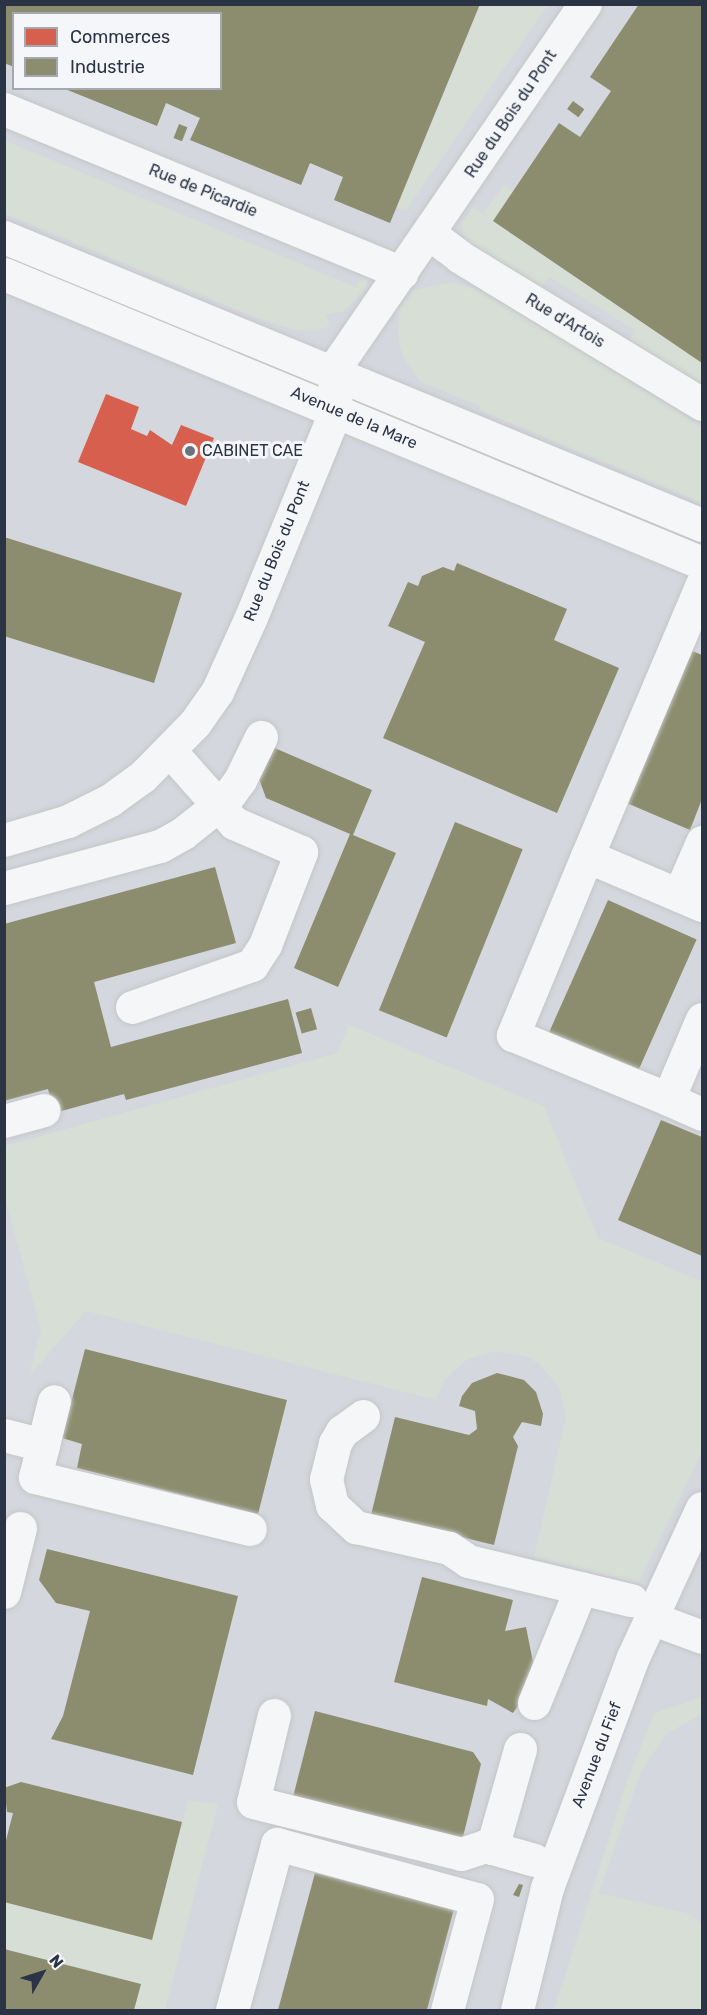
<!DOCTYPE html>
<style>
body{margin:0}
#map{position:relative;width:707px;height:2015px;overflow:hidden;background:#e6e8ea;font-family:Rubik,sans-serif}
div>[style]{position:absolute}
[style*='--x']{left:calc(var(--x)*1px);top:calc(var(--y)*1px);width:calc(var(--w)*1px);rotate:calc(var(--a)*1deg)}
.built>*{inset:0;background:#d4d7dd}
.green>*{inset:0;background:#d6ded6}
.shops>*{inset:0;background:#d6604d}
.industry>*{inset:0;background:#8c8c6e;transform-origin:0 0}
.roads{filter:drop-shadow(0 0 2px #c4c6c8) drop-shadow(0 0 2px #c4c6c8)}
.minor>*{height:33px;margin:-16.5px;padding:0 16.5px;transform-origin:16.5px;border-radius:16.5px;background:#f5f6f7}
.dots>*{width:16px;height:16px;translate:-50% -50%;box-sizing:border-box;border:3px solid #f4f6f9;border-radius:50%}
span{translate:-50% -50%;white-space:nowrap;text-align:center;line-height:1.15;-webkit-text-stroke:6px #f4f6f9;paint-order:stroke}
.street-label{font-size:16px;color:#2b3445}
.poi-label{font-size:16px;color:#2b3445}
.left{translate:0 -50%;text-align:left}
.frame{position:absolute;inset:0;border:6px solid #2b3445;pointer-events:none}
.legend{position:absolute;left:12px;top:12px;width:210px;height:78px;box-sizing:border-box;background:#f4f6f9;border:2px solid #a4a8b1;margin:0;padding:8px 10px;list-style:none;font-size:18px;color:#2b3445}
.legend li{display:flex;align-items:center;gap:12px;height:30px}
.legend b{width:30px;border:2px solid #a4a8b1}
.north{position:absolute;left:12px;top:1943px;width:60px;height:60px;-webkit-text-stroke:4px #f4f6f9;paint-order:stroke;rotate:51deg;font-size:16px;font-weight:700;line-height:24px;text-align:center;color:#2b3445}
.north::after{content:'';display:block;margin:auto;width:21px;height:27px;background:#2b3445;clip-path:polygon(50% 0,100% 100%,50% 72%,0 100%)}
</style>
<div id="map">
<div class="built">
<div style="clip-path:polygon(evenodd,5px 5px,702px 5px,702px 2010px,5px 2010px,5px 5px,14px 14px,220px 14px,220px 88px,14px 88px,14px 14px)"></div>
</div>
<div class="green">
<div style="clip-path:polygon(480px 5px,548px 5px,406px 210px,397px 207px)"></div>
<div style="clip-path:polygon(4px 140px,356px 287px,365px 268px,368px 274px,367px 287px,344px 311px,326px 315px,330px 326px,314px 331px,295px 330px,254px 317px,5px 214px)"></div>
<div style="clip-path:polygon(504px 185px,514px 190px,493px 221px,702px 363px,702px 393px,626px 346px,635px 330px,549px 277px,539px 292px,466px 243px,461px 224px,473px 207px,483px 214px)"></div>
<div style="clip-path:polygon(453px 282px,491px 294px,517px 309px,702px 427px,702px 503px,479px 410px,480px 406px,420px 381px,403px 357px,398px 338px,399px 316px,396px 312px,414px 290px)"></div>
<div style="clip-path:polygon(349px 1025px,544px 1106px,598px 1238px,702px 1281px,702px 1452px,638px 1584px,534px 1557px,566px 1417px,559px 1387px,539px 1364px,526px 1356px,495px 1351px,466px 1360px,444px 1381px,436px 1400px,86px 1311px,29px 1376px,41px 1330px,5px 1198px,5px 1146px,337px 1053px)"></div>
<div style="clip-path:polygon(702px 1697px,702px 1714px,666px 1734px,641px 1771px,599px 1893px,687px 1913px,702px 1923px,702px 2010px,554px 2010px,628px 1778px,654px 1713px)"></div>
<div style="clip-path:polygon(188px 1800px,218px 1804px,165px 2010px,134px 2010px,141px 1985px,5px 1949px,4px 1902px,152px 1939px)"></div>
</div>
<div class="shops">
<div style="clip-path:polygon(106px 394px,139px 407px,131px 429px,147px 436px,150px 430px,172px 445px,181px 425px,214px 438px,186px 506px,78px 462px)"></div>
</div>
<div class="industry">
<div style="clip-path:polygon(4px 4px,480px 4px,390px 223px,334px 200px,343px 177px,310px 163px,301px 185px,190px 140px,200px 118px,166px 103px,157px 126px,65px 89px,220px 88px,220px 14px,14px 14px,14px 67px,4px 63px)"></div>
<div style="clip-path:polygon(639px 4px,702px 4px,702px 363px,493px 221px,559px 123px,580px 137px,611px 91px,590px 77px)"></div>
<div style="left:573px;top:101px;width:14px;height:10px;rotate:36deg"></div>
<div style="left:179px;top:124px;width:9px;height:15px;rotate:21deg"></div>
<div style="clip-path:polygon(4px 537px,182px 593px,154px 683px,4px 636px)"></div>
<div style="clip-path:polygon(457px 563px,567px 609px,554px 640px,619px 668px,557px 813px,383px 738px,425px 642px,388px 626px,408px 582px,418px 586px,422px 576px,443px 567px,454px 571px)"></div>
<div style="clip-path:polygon(685px 648px,702px 655px,702px 799px,690px 830px,622px 801px)"></div>
<div style="clip-path:polygon(270px 746px,372px 790px,353px 835px,396px 853px,338px 987px,294px 968px,350px 834px,266px 798px,258px 776px)"></div>
<div style="left:455px;top:822px;width:73px;height:203px;rotate:22deg"></div>
<div style="clip-path:polygon(215px 867px,236px 943px,94px 982px,111px 1047px,288px 999px,302px 1053px,126px 1100px,124px 1094px,54px 1113px,48px 1089px,4px 1101px,4px 924px)"></div>
<div style="left:608px;top:900px;width:97px;height:148px;rotate:24deg"></div>
<div style="left:311px;top:1008px;width:22px;height:16px;rotate:74deg"></div>
<div style="clip-path:polygon(661px 1120px,702px 1137px,702px 1256px,618px 1220px)"></div>
<div style="clip-path:polygon(85px 1349px,287px 1400px,258px 1514px,77px 1468px,82px 1444px,62px 1438px)"></div>
<div style="clip-path:polygon(497px 1373px,524px 1380px,536px 1392px,543px 1414px,541px 1426px,522px 1422px,513px 1437px,518px 1446px,494px 1545px,371px 1515px,395px 1417px,469px 1435px,477px 1429px,475px 1411px,459px 1406px,462px 1396px,472px 1383px)"></div>
<div style="clip-path:polygon(47px 1549px,238px 1596px,193px 1775px,51px 1739px,63px 1716px,90px 1611px,56px 1603px,39px 1580px)"></div>
<div style="clip-path:polygon(422px 1577px,513px 1600px,505px 1631px,526px 1627px,533px 1662px,524px 1697px,513px 1713px,488px 1699px,487px 1706px,394px 1682px)"></div>
<div style="clip-path:polygon(315px 1711px,473px 1752px,481px 1764px,462px 1841px,293px 1797px)"></div>
<div style="clip-path:polygon(21px 1782px,182px 1822px,152px 1940px,4px 1902px,4px 1848px,13px 1813px,7px 1812px,4px 1788px)"></div>
<div style="clip-path:polygon(315px 1873px,454px 1909px,427px 2010px,278px 2010px)"></div>
<div style="clip-path:polygon(519px 1884px,523px 1885px,519px 1897px,513px 1895px)"></div>
<div style="clip-path:polygon(4px 1949px,141px 1984px,134px 2010px,4px 2010px)"></div>
</div>
<div class="roads">
<div class="minor">
<div style="--x:4;--y:109;--w:430;--a:22.4"></div>
<div style="--x:430;--y:234;--w:38;--a:37"></div>
<div style="--x:460;--y:257;--w:283;--a:31.3"></div>
<div style="--x:4;--y:237;--w:755;--a:22.42"></div>
<div style="--x:4;--y:274;--w:755;--a:22.49"></div>
<div style="--x:702;--y:584;--w:295;--a:112.9"></div>
<div style="--x:587;--y:856;--w:125;--a:23.1"></div>
<div style="--x:4;--y:840;--w:67;--a:-16.5"></div>
<div style="--x:68;--y:821;--w:47;--a:-26.6"></div>
<div style="--x:110;--y:800;--w:39;--a:-36"></div>
<div style="--x:142;--y:777;--w:76;--a:-45.5"></div>
<div style="--x:195;--y:723;--w:38;--a:-55"></div>
<div style="--x:217;--y:692;--w:82;--a:-65.6"></div>
<div style="--x:251;--y:617;--w:224;--a:-67.7"></div>
<div style="--x:336;--y:410;--w:37;--a:-93"></div>
<div style="--x:334;--y:373;--w:11;--a:-68"></div>
<div style="--x:338;--y:363;--w:436;--a:-55.5"></div>
<div style="--x:587;--y:856;--w:194;--a:112.5"></div>
<div style="--x:513;--y:1035;--w:168;--a:22.4"></div>
<div style="--x:4;--y:888;--w:162;--a:-15.1"></div>
<div style="--x:160;--y:846;--w:26;--a:-29"></div>
<div style="--x:183;--y:833;--w:55;--a:-38.3"></div>
<div style="--x:226;--y:799;--w:24;--a:-54"></div>
<div style="--x:240;--y:780;--w:48;--a:-64"></div>
<div style="--x:679;--y:895;--w:58;--a:-66.5"></div>
<div style="--x:132;--y:1007;--w:127;--a:-19.3"></div>
<div style="--x:252;--y:965;--w:24;--a:-57"></div>
<div style="--x:265;--y:945;--w:100;--a:-68.8"></div>
<div style="--x:301;--y:852;--w:73;--a:-156.6"></div>
<div style="--x:234;--y:823;--w:96;--a:-131.6"></div>
<div style="--x:702;--y:1019;--w:87;--a:113"></div>
<div style="--x:668;--y:1099;--w:37;--a:24"></div>
<div style="--x:4;--y:1121;--w:41;--a:-15.4"></div>
<div style="--x:363;--y:1416;--w:26;--a:144"></div>
<div style="--x:342;--y:1431;--w:14;--a:120"></div>
<div style="--x:335;--y:1443;--w:37;--a:104"></div>
<div style="--x:326;--y:1479;--w:27;--a:77"></div>
<div style="--x:332;--y:1505;--w:33;--a:43"></div>
<div style="--x:356;--y:1527;--w:95;--a:12.7"></div>
<div style="--x:449;--y:1548;--w:23;--a:34"></div>
<div style="--x:468;--y:1561;--w:168;--a:13.5"></div>
<div style="--x:4;--y:1435;--w:40;--a:14.4"></div>
<div style="--x:43;--y:1445;--w:45;--a:-76"></div>
<div style="--x:43;--y:1445;--w:33;--a:104"></div>
<div style="--x:35;--y:1477;--w:221;--a:13.6"></div>
<div style="--x:4;--y:1592;--w:66;--a:-76"></div>
<div style="--x:651;--y:1618;--w:54;--a:20.4"></div>
<div style="--x:534;--y:1703;--w:124;--a:-67.8"></div>
<div style="--x:274;--y:1715;--w:89;--a:103.6"></div>
<div style="--x:253;--y:1802;--w:214;--a:14"></div>
<div style="--x:461;--y:1854;--w:25;--a:-18"></div>
<div style="--x:485;--y:1846;--w:51;--a:15.9"></div>
<div style="--x:492;--y:1848;--w:103;--a:-74.2"></div>
<div style="--x:232;--y:2010;--w:172;--a:-74.8"></div>
<div style="--x:277;--y:1844;--w:207;--a:15.4"></div>
<div style="--x:477;--y:1899;--w:115;--a:105.1"></div>
<div style="--x:517;--y:2010;--w:126;--a:-76.2"></div>
<div style="--x:547;--y:1888;--w:246;--a:-69.6"></div>
<div style="--x:633;--y:1657;--w:164;--a:-65.2"></div>
</div>
</div>
<div class="dots">
<div style="left:190px;top:451px;background:#6c737f"></div>
</div>
<div class="street-label">
<span style="left:511px;top:114px;rotate:-56deg">Rue du Bois du Pont</span>
<span style="left:203px;top:191px;rotate:22deg">Rue de Picardie</span>
<span style="left:565px;top:321px;rotate:31deg">Rue d'Artois</span>
<span style="left:354px;top:418px;rotate:23deg">Avenue de la Mare</span>
<span style="left:277px;top:551px;rotate:-68deg">Rue du Bois du Pont</span>
<span style="left:597px;top:1755px;rotate:-69deg">Avenue du Fief</span>
</div>
<div class="poi-label">
<span class="left" style="left:202px;top:451px">CABINET CAE</span>
</div>
<div class="frame"></div>
<ul class="legend">
<li><b style="height:16px;background:#d6604d"></b>Commerces</li>
<li><b style="height:16px;background:#8c8c6e"></b>Industrie</li>
</ul>
<div class="north">N</div>
</div>
